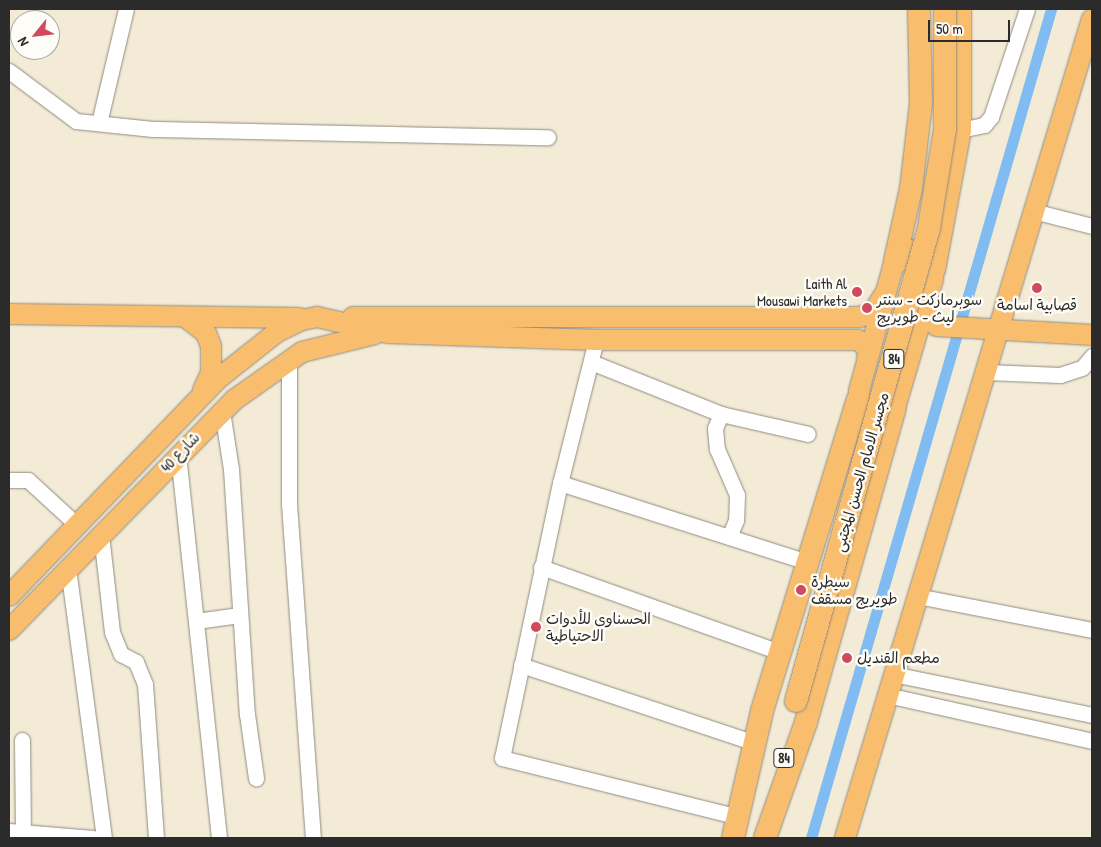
<!DOCTYPE html>
<meta charset="utf-8">
<style>
body{margin:0}
#map{position:relative;width:1101px;height:847px;overflow:hidden;background:#f3ebd6;font-family:"Patrick Hand","Playpen Sans Arabic",sans-serif}
div>[style]{position:absolute}
[style*='--x']{left:calc(var(--x)*1px);top:calc(var(--y)*1px);width:calc(var(--w)*1px);rotate:calc(var(--a)*1deg)}
.canal>*{height:11px;margin:-5.5px;padding:0 5.5px;transform-origin:5.5px;border-radius:5.5px;background:#80bbf2}
.roads{filter:drop-shadow(0 0 1px #8f8b80) drop-shadow(0 0 1px #8f8b80)}
.minor>*{height:15px;margin:-7.5px;padding:0 7.5px;transform-origin:7.5px;border-radius:7.5px;background:#fff}
.major>*{height:20px;margin:-10px;padding:0 10px;transform-origin:10px;border-radius:10px;background:#f9be6d}
.highway>*{height:22px;margin:-11px;padding:0 11px;transform-origin:11px;border-radius:11px;background:#f9be6d}
.bridges{filter:drop-shadow(0 0 1px #8f8b80) drop-shadow(0 0 1px #8f8b80)}
.highway-bridge>*{height:22px;margin:-11px;padding:0 11px;transform-origin:11px;border-radius:11px;background:#f9be6d}
.dots>*{width:14px;height:14px;translate:-50% -50%;box-sizing:border-box;border:2px solid #fdfcf7;border-radius:50%}
span{translate:-50% -50%;white-space:nowrap;text-align:center;line-height:1.15;-webkit-text-stroke:5px #fdfcf7;paint-order:stroke}
.shield-label span{padding:1px 4px;background:#fdfcf7;border:1px solid;border-radius:4px;-webkit-text-stroke-width:0}
.shield-label{font-size:14px;color:#2b2b2b;font-weight:700}
.poi-label{font-size:15px;color:#2b2b2b}
.right{translate:-100% -50%;text-align:right}
.left{translate:0 -50%;text-align:left}
.street-label{font-size:15px;color:#2b2b2b}
.frame{position:absolute;inset:0;border:10px solid #2b2b2b;pointer-events:none}
.north{position:absolute;left:10px;top:10px;width:50px;height:50px;box-sizing:border-box;background:#fdfcf7;border:1px solid #a9a8a5;border-radius:50%;rotate:241deg;font-size:14px;font-weight:700;line-height:20px;text-align:center;color:#2b2b2b}
.north::after{content:'';display:block;margin:auto;width:18px;height:22px;background:#d1495b;clip-path:polygon(50% 0,100% 100%,50% 72%,0 100%)}
.scale{position:absolute;left:928px;top:20px;width:82px;height:22px;box-sizing:border-box;border:2px solid #2b2b2b;border-top:0;padding-left:6px;font-size:15px;line-height:18px;white-space:nowrap;color:#2b2b2b;-webkit-text-stroke:4px #fdfcf7;paint-order:stroke}
</style>
<div id="map">
<div class="canal">
<div style="--x:811;--y:838;--w:863;--a:-73.85"></div>
</div>
<div class="roads">
<div class="minor">
<div style="--x:9;--y:71;--w:84;--a:36.7"></div>
<div style="--x:76;--y:121;--w:77;--a:5.9"></div>
<div style="--x:153;--y:129;--w:395;--a:1.2"></div>
<div style="--x:99;--y:123;--w:117;--a:-76.7"></div>
<div style="--x:960;--y:130;--w:25;--a:-12"></div>
<div style="--x:984;--y:125;--w:11;--a:-49"></div>
<div style="--x:991;--y:117;--w:114;--a:-71.6"></div>
<div style="--x:1033;--y:211;--w:61;--a:14.3"></div>
<div style="--x:596;--y:340;--w:147;--a:104.1"></div>
<div style="--x:560;--y:483;--w:281;--a:101.9"></div>
<div style="--x:502;--y:758;--w:244;--a:14"></div>
<div style="--x:289;--y:360;--w:144;--a:90"></div>
<div style="--x:289;--y:504;--w:335;--a:85.9"></div>
<div style="--x:591;--y:362;--w:140;--a:21.8"></div>
<div style="--x:721;--y:414;--w:89;--a:12.9"></div>
<div style="--x:986;--y:372;--w:74;--a:2.3"></div>
<div style="--x:1060;--y:375;--w:23;--a:-18"></div>
<div style="--x:1082;--y:368;--w:16;--a:-50"></div>
<div style="--x:222;--y:411;--w:59;--a:81.2"></div>
<div style="--x:231;--y:469;--w:246;--a:86.3"></div>
<div style="--x:247;--y:714;--w:65;--a:82"></div>
<div style="--x:721;--y:414;--w:15;--a:113"></div>
<div style="--x:715;--y:428;--w:21;--a:85"></div>
<div style="--x:717;--y:449;--w:50;--a:66.5"></div>
<div style="--x:737;--y:495;--w:25;--a:92"></div>
<div style="--x:736;--y:520;--w:18;--a:112"></div>
<div style="--x:178;--y:454;--w:386;--a:83.9"></div>
<div style="--x:9;--y:480;--w:19;--a:0"></div>
<div style="--x:28;--y:480;--w:67;--a:42.6"></div>
<div style="--x:560;--y:483;--w:260;--a:17.7"></div>
<div style="--x:101;--y:534;--w:99;--a:83.6"></div>
<div style="--x:112;--y:632;--w:24;--a:68"></div>
<div style="--x:121;--y:654;--w:17;--a:28"></div>
<div style="--x:136;--y:662;--w:24;--a:68"></div>
<div style="--x:145;--y:684;--w:154;--a:85.9"></div>
<div style="--x:541;--y:567;--w:254;--a:19.6"></div>
<div style="--x:68;--y:568;--w:272;--a:82.4"></div>
<div style="--x:917;--y:596;--w:178;--a:11"></div>
<div style="--x:196;--y:621;--w:44;--a:-7.8"></div>
<div style="--x:521;--y:665;--w:248;--a:18.4"></div>
<div style="--x:893;--y:674;--w:203;--a:11.6"></div>
<div style="--x:887;--y:695;--w:210;--a:12.6"></div>
<div style="--x:22;--y:740;--w:91;--a:89.4"></div>
<div style="--x:9;--y:831;--w:84;--a:4.8"></div>
</div>
<div class="major">
<div style="--x:911;--y:250;--w:19;--a:18"></div>
<div style="--x:929;--y:256;--w:23;--a:80"></div>
<div style="--x:933;--y:279;--w:134;--a:106.4"></div>
<div style="--x:895;--y:408;--w:13;--a:141"></div>
<div style="--x:885;--y:416;--w:13;--a:180"></div>
<div style="--x:872;--y:416;--w:17;--a:-140"></div>
<div style="--x:859;--y:405;--w:14;--a:-90"></div>
<div style="--x:859;--y:391;--w:129;--a:-74.7"></div>
<div style="--x:893;--y:267;--w:25;--a:-43"></div>
<div style="--x:926;--y:305;--w:12;--a:85"></div>
<div style="--x:927;--y:317;--w:13;--a:42"></div>
<div style="--x:937;--y:326;--w:155;--a:3.3"></div>
<div style="--x:9;--y:314;--w:290;--a:0.8"></div>
<div style="--x:353;--y:317;--w:507;--a:0"></div>
<div style="--x:860;--y:317;--w:15;--a:-23"></div>
<div style="--x:874;--y:311;--w:22;--a:-58"></div>
<div style="--x:188;--y:319;--w:23;--a:38"></div>
<div style="--x:206;--y:333;--w:14;--a:69"></div>
<div style="--x:211;--y:346;--w:27;--a:90"></div>
<div style="--x:211;--y:373;--w:19;--a:115"></div>
<div style="--x:9;--y:596;--w:303;--a:-46.1"></div>
<div style="--x:219;--y:378;--w:74;--a:-38.4"></div>
<div style="--x:277;--y:332;--w:28;--a:-26"></div>
<div style="--x:302;--y:320;--w:15;--a:-11"></div>
<div style="--x:317;--y:317;--w:73;--a:12.7"></div>
<div style="--x:388;--y:333;--w:208;--a:1.9"></div>
<div style="--x:596;--y:340;--w:262;--a:0"></div>
<div style="--x:858;--y:340;--w:13;--a:39"></div>
<div style="--x:868;--y:348;--w:13;--a:94"></div>
<div style="--x:9;--y:630;--w:322;--a:-45.6"></div>
<div style="--x:234;--y:400;--w:83;--a:-35.2"></div>
<div style="--x:302;--y:352;--w:75;--a:-13.9"></div>
<div style="--x:845;--y:838;--w:855;--a:-73.22"></div>
</div>
<div class="highway">
<div style="--x:895;--y:261;--w:74;--a:-77.5"></div>
<div style="--x:911;--y:189;--w:86;--a:-83.3"></div>
<div style="--x:921;--y:104;--w:95;--a:-91.2"></div>
<div style="--x:934;--y:270;--w:142;--a:-79.5"></div>
<div style="--x:960;--y:130;--w:121;--a:-90"></div>
<div style="--x:733;--y:838;--w:130;--a:-77.1"></div>
<div style="--x:762;--y:711;--w:326;--a:-72.9"></div>
<div style="--x:765;--y:838;--w:123;--a:-70.5"></div>
<div style="--x:806;--y:722;--w:326;--a:-74.2"></div>
</div>
</div>
<div class="bridges">
<div class="highway-bridge">
<div style="--x:796;--y:701;--w:492;--a:-74.3"></div>
<div style="--x:929;--y:227;--w:99;--a:-80.7"></div>
<div style="--x:945;--y:129;--w:120;--a:-90"></div>
</div>
</div>
<div class="dots">
<div style="left:1037px;top:288px;background:#d1495b"></div>
<div style="left:857px;top:292px;background:#d1495b"></div>
<div style="left:867px;top:308px;background:#d1495b"></div>
<div style="left:801px;top:590px;background:#d1495b"></div>
<div style="left:536px;top:627px;background:#d1495b"></div>
<div style="left:847px;top:658px;background:#d1495b"></div>
</div>
<div class="shield-label">
<span style="left:894px;top:359px">84</span>
<span style="left:784px;top:758px">84</span>
</div>
<div class="poi-label">
<span class="right" style="left:847px;top:292px">Laith Al<br>Mousawi Markets</span>
<span class="left" style="left:877px;top:308px">سوبرماركت - سنتر<br>ليث - طويريج</span>
<span style="left:1037px;top:305px">قصابية اسامة</span>
<span class="left" style="left:811px;top:590px">سيطرة<br>طويريج مسقف</span>
<span class="left" style="left:546px;top:627px">الحسناوي للأدوات<br>الاحتياطية</span>
<span class="left" style="left:857px;top:658px">مطعم القنديل</span>
</div>
<div class="street-label">
<span style="left:180px;top:452px;rotate:-46deg">شارع 40</span>
<span style="left:861px;top:472px;rotate:-74deg">مجسر الامام الحسن المجتبى</span>
</div>
<div class="frame"></div>
<div class="north">N</div>
<div class="scale">50 m</div>
</div>
